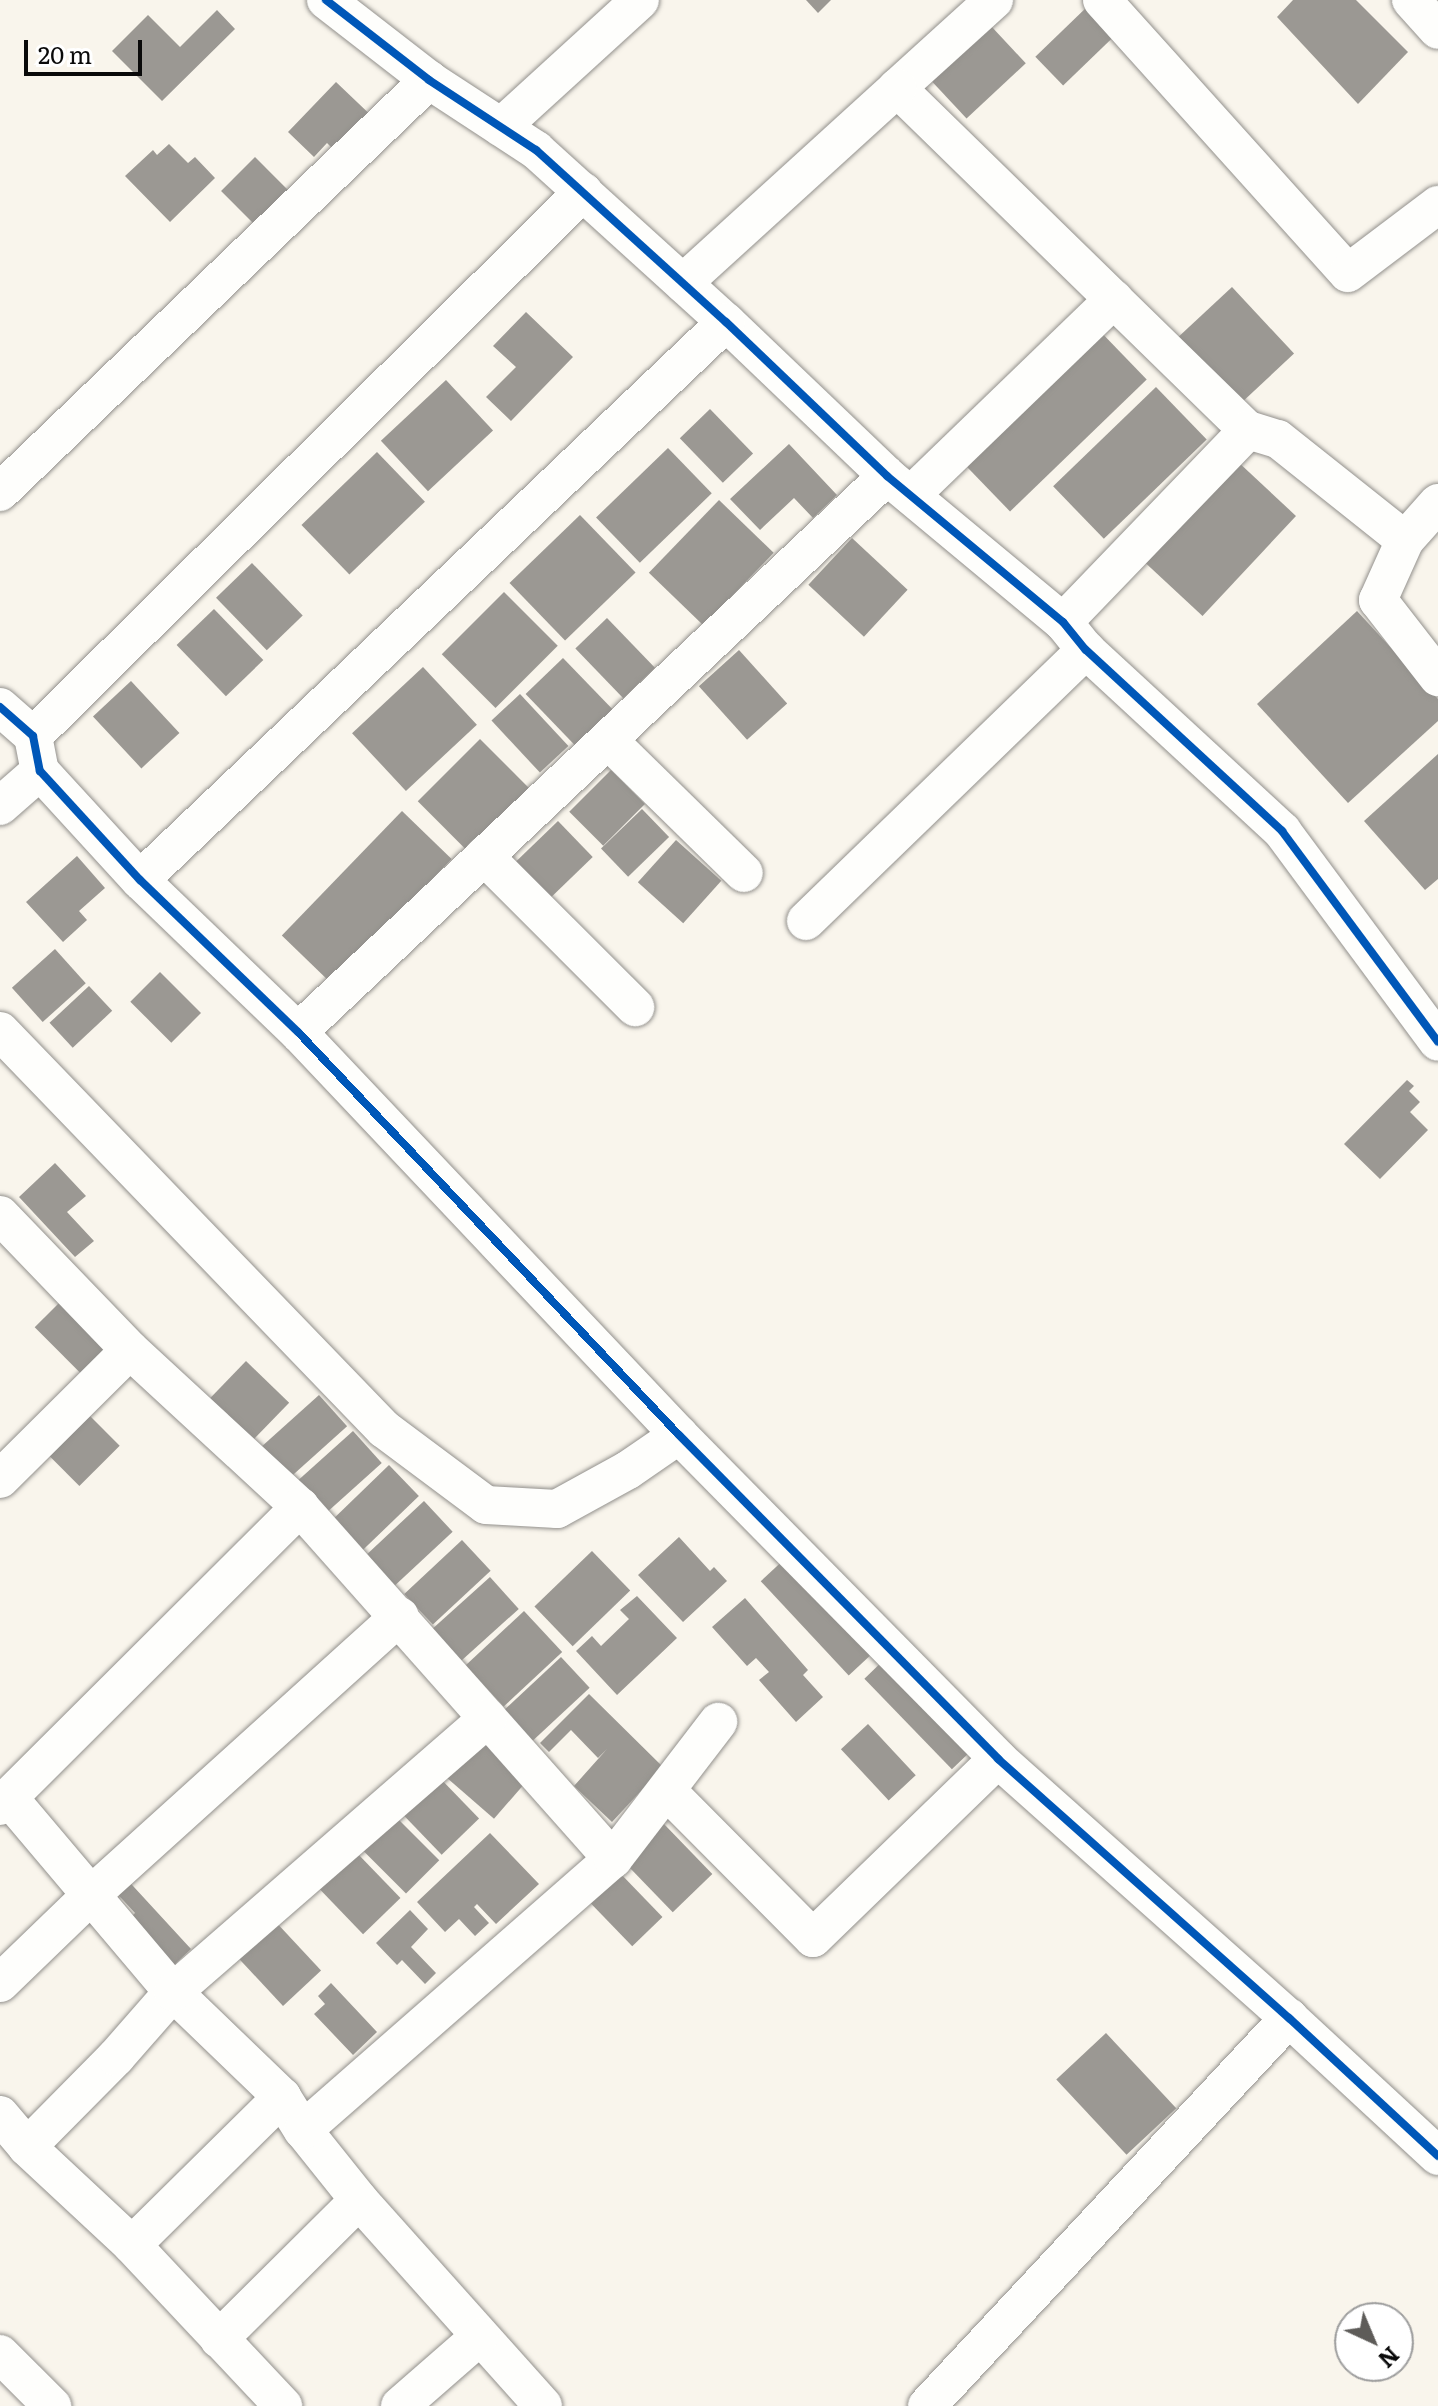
<!DOCTYPE html>
<style>
body{margin:0}
#map{position:relative;width:1438px;height:2406px;overflow:hidden;background:#f9f5ec;font-family:Literata,serif}
div>[style]{position:absolute}
[style*='--x']{left:calc(var(--x)*1px);top:calc(var(--y)*1px);width:calc(var(--w)*1px);rotate:calc(var(--a)*1deg)}
.building>*{inset:0;background:#9b9893;transform-origin:0 0}
.roads{filter:drop-shadow(0 0 2px #92908c) drop-shadow(0 0 2px #92908c)}
.minor>*{height:38px;margin:-19px;padding:0 19px;transform-origin:19px;border-radius:19px;background:#fefefc}
.cycleway>*{height:8px;margin:-4px;padding:0 4px;transform-origin:4px;border-radius:4px;background:#0057b8}
span{translate:-50% -50%;white-space:nowrap;text-align:center;line-height:1.15;-webkit-text-stroke:8px #fff;paint-order:stroke}
.north{position:absolute;left:1334px;top:2302px;width:80px;height:80px;box-sizing:border-box;background:#fff;border:2px solid #9d9d9d;border-radius:50%;rotate:136deg;font-size:22px;font-weight:700;line-height:32px;text-align:center;color:#0a0a0a}
.north::after{content:'';display:block;margin:auto;width:28px;height:36px;background:#5e5c59;clip-path:polygon(50% 0,100% 100%,50% 72%,0 100%)}
.scale{position:absolute;left:24px;top:40px;width:118px;height:36px;box-sizing:border-box;border:4px solid #0a0a0a;border-top:0;padding-left:10px;font-size:24px;line-height:28px;white-space:nowrap;color:#0a0a0a;-webkit-text-stroke:6px #fff;paint-order:stroke}
</style>
<div id="map">
<div class="building">
<div style="clip-path:polygon(806px 0,831px 0,818px 13px)"></div>
<div style="clip-path:polygon(1293px 0,1356px 0,1408px 52px,1358px 104px,1277px 17px)"></div>
<div style="left:1090px;top:4px;width:40px;height:76px;rotate:46deg"></div>
<div style="clip-path:polygon(217px 10px,235px 29px,162px 101px,112px 51px,148px 15px,180px 47px)"></div>
<div style="left:991px;top:26px;width:51px;height:81px;rotate:47deg"></div>
<div style="clip-path:polygon(336px 82px,379px 123px,344px 160px,327px 143px,314px 157px,288px 132px)"></div>
<div style="clip-path:polygon(169px 144px,188px 163px,195px 157px,215px 178px,170px 222px,125px 176px,153px 150px,157px 155px)"></div>
<div style="left:255px;top:157px;width:61px;height:48px;rotate:45deg"></div>
<div style="left:1232px;top:287px;width:91px;height:76px;rotate:47deg"></div>
<div style="clip-path:polygon(526px 312px,573px 357px,511px 421px,486px 397px,516px 367px,493px 346px)"></div>
<div style="left:1096px;top:327px;width:73px;height:190px;rotate:46deg"></div>
<div style="left:446px;top:380px;width:69px;height:89px;rotate:47deg"></div>
<div style="left:1156px;top:387px;width:73px;height:143px;rotate:46deg"></div>
<div style="left:710px;top:409px;width:62px;height:42px;rotate:46deg"></div>
<div style="clip-path:polygon(789px 444px,837px 495px,813px 518px,794px 498px,760px 530px,730px 499px)"></div>
<div style="left:668px;top:448px;width:63px;height:100px;rotate:46deg"></div>
<div style="left:377px;top:452px;width:69px;height:105px;rotate:46deg"></div>
<div style="left:1236px;top:460px;width:82px;height:137px;rotate:43deg"></div>
<div style="left:719px;top:500px;width:76px;height:101px;rotate:44deg"></div>
<div style="left:580px;top:515px;width:80px;height:98px;rotate:46deg"></div>
<div style="left:852px;top:538px;width:76px;height:64px;rotate:43deg"></div>
<div style="left:252px;top:563px;width:73px;height:50px;rotate:46deg"></div>
<div style="left:504px;top:592px;width:76px;height:88px;rotate:45deg"></div>
<div style="left:214px;top:609px;width:71px;height:52px;rotate:46deg"></div>
<div style="clip-path:polygon(1357px 611px,1438px 699px,1438px 721px,1348px 803px,1257px 704px)"></div>
<div style="left:607px;top:618px;width:69px;height:44px;rotate:46deg"></div>
<div style="left:739px;top:650px;width:72px;height:54px;rotate:48deg"></div>
<div style="left:563px;top:658px;width:72px;height:52px;rotate:46deg"></div>
<div style="left:423px;top:667px;width:79px;height:97px;rotate:47deg"></div>
<div style="left:131px;top:681px;width:71px;height:52px;rotate:47deg"></div>
<div style="left:520px;top:694px;width:71px;height:39px;rotate:47deg"></div>
<div style="left:480px;top:739px;width:72px;height:88px;rotate:45deg"></div>
<div style="clip-path:polygon(1438px 754px,1438px 879px,1425px 890px,1364px 821px)"></div>
<div style="left:611px;top:770px;width:48px;height:59px;rotate:45deg"></div>
<div style="left:642px;top:809px;width:39px;height:57px;rotate:46deg"></div>
<div style="left:402px;top:811px;width:69px;height:173px;rotate:44deg"></div>
<div style="left:558px;top:821px;width:50px;height:73px;rotate:46deg"></div>
<div style="left:676px;top:840px;width:61px;height:57px;rotate:42deg"></div>
<div style="clip-path:polygon(77px 856px,105px 888px,79px 911px,87px 920px,63px 942px,26px 902px)"></div>
<div style="left:55px;top:949px;width:46px;height:58px;rotate:48deg"></div>
<div style="left:160px;top:972px;width:58px;height:42px;rotate:45deg"></div>
<div style="left:89px;top:986px;width:34px;height:54px;rotate:47deg"></div>
<div style="clip-path:polygon(1407px 1080px,1414px 1086px,1409px 1091px,1420px 1102px,1410px 1112px,1428px 1130px,1380px 1179px,1344px 1144px)"></div>
<div style="clip-path:polygon(55px 1163px,86px 1196px,67px 1212px,94px 1241px,75px 1257px,19px 1197px)"></div>
<div style="left:63px;top:1299px;width:78px;height:40px;rotate:45deg"></div>
<div style="left:246px;top:1361px;width:60px;height:59px;rotate:44deg"></div>
<div style="left:319px;top:1395px;width:42px;height:79px;rotate:48deg"></div>
<div style="left:90px;top:1416px;width:42px;height:57px;rotate:45deg"></div>
<div style="left:353px;top:1431px;width:43px;height:79px;rotate:48deg"></div>
<div style="left:389px;top:1465px;width:43px;height:79px;rotate:46deg"></div>
<div style="left:424px;top:1501px;width:42px;height:79px;rotate:47deg"></div>
<div style="clip-path:polygon(679px 1537px,710px 1571px,714px 1567px,727px 1581px,683px 1622px,638px 1575px)"></div>
<div style="left:462px;top:1540px;width:42px;height:79px;rotate:47deg"></div>
<div style="left:592px;top:1551px;width:55px;height:80px;rotate:46deg"></div>
<div style="left:790px;top:1554px;width:129px;height:40px;rotate:47deg"></div>
<div style="left:490px;top:1577px;width:43px;height:80px;rotate:48deg"></div>
<div style="clip-path:polygon(637px 1596px,677px 1638px,617px 1695px,576px 1651px,592px 1636px,601px 1646px,629px 1619px,620px 1610px)"></div>
<div style="clip-path:polygon(745px 1598px,808px 1670px,803px 1675px,823px 1697px,796px 1722px,759px 1680px,769px 1672px,756px 1658px,747px 1666px,712px 1627px)"></div>
<div style="left:524px;top:1611px;width:56px;height:80px;rotate:47deg"></div>
<div style="left:891px;top:1653px;width:126px;height:37px;rotate:46deg"></div>
<div style="left:561px;top:1657px;width:42px;height:79px;rotate:47deg"></div>
<div style="clip-path:polygon(589px 1694px,663px 1767px,612px 1822px,574px 1786px,607px 1749px,598px 1758px,571px 1730px,549px 1752px,540px 1743px)"></div>
<div style="left:868px;top:1724px;width:70px;height:37px;rotate:47deg"></div>
<div style="left:478px;top:1732px;width:69px;height:55px;rotate:41deg"></div>
<div style="left:436px;top:1774px;width:62px;height:52px;rotate:46deg"></div>
<div style="left:394px;top:1815px;width:64px;height:47px;rotate:45deg"></div>
<div style="left:663px;top:1823px;width:71px;height:55px;rotate:46deg"></div>
<div style="clip-path:polygon(490px 1833px,539px 1884px,496px 1924px,477px 1904px,474px 1907px,489px 1923px,475px 1936px,459px 1919px,445px 1932px,417px 1902px)"></div>
<div style="left:356px;top:1852px;width:64px;height:52px;rotate:46deg"></div>
<div style="left:618px;top:1871px;width:64px;height:42px;rotate:46deg"></div>
<div style="clip-path:polygon(122px 1874px,191px 1949px,174px 1965px,124px 1924px,135px 1913px,110px 1886px)"></div>
<div style="clip-path:polygon(410px 1910px,428px 1929px,411px 1947px,436px 1973px,425px 1984px,402px 1960px,397px 1965px,376px 1943px)"></div>
<div style="left:274px;top:1920px;width:69px;height:52px;rotate:47deg"></div>
<div style="clip-path:polygon(331px 1983px,377px 2032px,353px 2055px,314px 2014px,325px 2004px,318px 1996px)"></div>
<div style="left:1106px;top:2033px;width:103px;height:68px;rotate:47deg"></div>
</div>
<div class="roads">
<div class="minor">
<div style="--x:326;--y:0;--w:130;--a:37.8"></div>
<div style="--x:429;--y:80;--w:128;--a:33.2"></div>
<div style="--x:536;--y:150;--w:256;--a:42.2"></div>
<div style="--x:726;--y:322;--w:223;--a:43.7"></div>
<div style="--x:887;--y:476;--w:229;--a:39.7"></div>
<div style="--x:1063;--y:622;--w:36;--a:51"></div>
<div style="--x:1086;--y:650;--w:267;--a:42.7"></div>
<div style="--x:1282;--y:831;--w:262;--a:53.5"></div>
<div style="--x:994;--y:0;--w:131;--a:137.8"></div>
<div style="--x:897;--y:88;--w:490;--a:44.3"></div>
<div style="--x:1248;--y:430;--w:267;--a:133.9"></div>
<div style="--x:1102;--y:0;--w:367;--a:48"></div>
<div style="--x:1348;--y:273;--w:113;--a:-37.1"></div>
<div style="--x:1411;--y:0;--w:40;--a:48"></div>
<div style="--x:501;--y:127;--w:188;--a:-42.4"></div>
<div style="--x:683;--y:283;--w:290;--a:-42.3"></div>
<div style="--x:1248;--y:430;--w:31;--a:17"></div>
<div style="--x:1278;--y:439;--w:162;--a:38.5"></div>
<div style="--x:0;--y:492;--w:595;--a:-43.84"></div>
<div style="--x:911;--y:495;--w:282;--a:-44"></div>
<div style="--x:1438;--y:503;--w:50;--a:131.7"></div>
<div style="--x:1405;--y:540;--w:66;--a:114.2"></div>
<div style="--x:1378;--y:600;--w:98;--a:52.1"></div>
<div style="--x:0;--y:707;--w:44;--a:41.3"></div>
<div style="--x:33;--y:736;--w:36;--a:79"></div>
<div style="--x:40;--y:771;--w:148;--a:47.5"></div>
<div style="--x:140;--y:880;--w:219;--a:43.9"></div>
<div style="--x:298;--y:1032;--w:555;--a:46.61"></div>
<div style="--x:679;--y:1435;--w:455;--a:45.4"></div>
<div style="--x:998;--y:1759;--w:390;--a:41.7"></div>
<div style="--x:1289;--y:2018;--w:203;--a:42.8"></div>
<div style="--x:33;--y:736;--w:774;--a:-44.69"></div>
<div style="--x:608;--y:740;--w:190;--a:44.4"></div>
<div style="--x:0;--y:806;--w:53;--a:-41.2"></div>
<div style="--x:484;--y:856;--w:214;--a:45"></div>
<div style="--x:140;--y:880;--w:809;--a:-43.6"></div>
<div style="--x:806;--y:921;--w:390;--a:-44.1"></div>
<div style="--x:0;--y:1031;--w:553;--a:46.03"></div>
<div style="--x:384;--y:1429;--w:127;--a:36.7"></div>
<div style="--x:486;--y:1505;--w:71;--a:3.2"></div>
<div style="--x:557;--y:1509;--w:81;--a:-28.8"></div>
<div style="--x:628;--y:1470;--w:62;--a:-34.5"></div>
<div style="--x:298;--y:1032;--w:810;--a:-43.35"></div>
<div style="--x:0;--y:1215;--w:187;--a:46.1"></div>
<div style="--x:130;--y:1350;--w:231;--a:42.7"></div>
<div style="--x:300;--y:1507;--w:471;--a:48.4"></div>
<div style="--x:0;--y:1479;--w:183;--a:-44.8"></div>
<div style="--x:667;--y:1791;--w:207;--a:45.2"></div>
<div style="--x:813;--y:1938;--w:257;--a:-44.1"></div>
<div style="--x:9;--y:1798;--w:254;--a:49.8"></div>
<div style="--x:173;--y:1992;--w:151;--a:43.9"></div>
<div style="--x:282;--y:2097;--w:39;--a:58"></div>
<div style="--x:303;--y:2130;--w:90;--a:51.3"></div>
<div style="--x:359;--y:2200;--w:276;--a:48.2"></div>
<div style="--x:0;--y:1806;--w:424;--a:-44.9"></div>
<div style="--x:0;--y:1983;--w:127;--a:-44"></div>
<div style="--x:91;--y:1895;--w:416;--a:-42.1"></div>
<div style="--x:0;--y:2115;--w:42;--a:49.8"></div>
<div style="--x:27;--y:2147;--w:144;--a:43"></div>
<div style="--x:132;--y:2245;--w:221;--a:46.8"></div>
<div style="--x:303;--y:2130;--w:412;--a:-41.2"></div>
<div style="--x:613;--y:1859;--w:173;--a:-52.5"></div>
<div style="--x:27;--y:2147;--w:127;--a:-45.3"></div>
<div style="--x:116;--y:2057;--w:86;--a:-48.8"></div>
<div style="--x:173;--y:1992;--w:417;--a:-41"></div>
<div style="--x:132;--y:2245;--w:211;--a:-44.6"></div>
<div style="--x:219;--y:2339;--w:197;--a:-44.8"></div>
<div style="--x:0;--y:2354;--w:74;--a:45"></div>
<div style="--x:400;--y:2406;--w:105;--a:-41.1"></div>
<div style="--x:927;--y:2406;--w:531;--a:-46.99"></div>
</div>
</div>
<div class="cycleway">
<div style="--x:326;--y:0;--w:130;--a:37.8"></div>
<div style="--x:429;--y:80;--w:128;--a:33.2"></div>
<div style="--x:536;--y:150;--w:256;--a:42.2"></div>
<div style="--x:726;--y:322;--w:223;--a:43.7"></div>
<div style="--x:887;--y:476;--w:229;--a:39.7"></div>
<div style="--x:1063;--y:622;--w:36;--a:51"></div>
<div style="--x:1086;--y:650;--w:267;--a:42.7"></div>
<div style="--x:1282;--y:831;--w:262;--a:53.5"></div>
<div style="--x:0;--y:707;--w:44;--a:41.3"></div>
<div style="--x:33;--y:736;--w:36;--a:79"></div>
<div style="--x:40;--y:771;--w:148;--a:47.5"></div>
<div style="--x:140;--y:880;--w:219;--a:43.9"></div>
<div style="--x:298;--y:1032;--w:555;--a:46.61"></div>
<div style="--x:679;--y:1435;--w:455;--a:45.4"></div>
<div style="--x:998;--y:1759;--w:390;--a:41.7"></div>
<div style="--x:1289;--y:2018;--w:203;--a:42.8"></div>
</div>
<div class="north">N</div>
<div class="scale">20 m</div>
</div>
